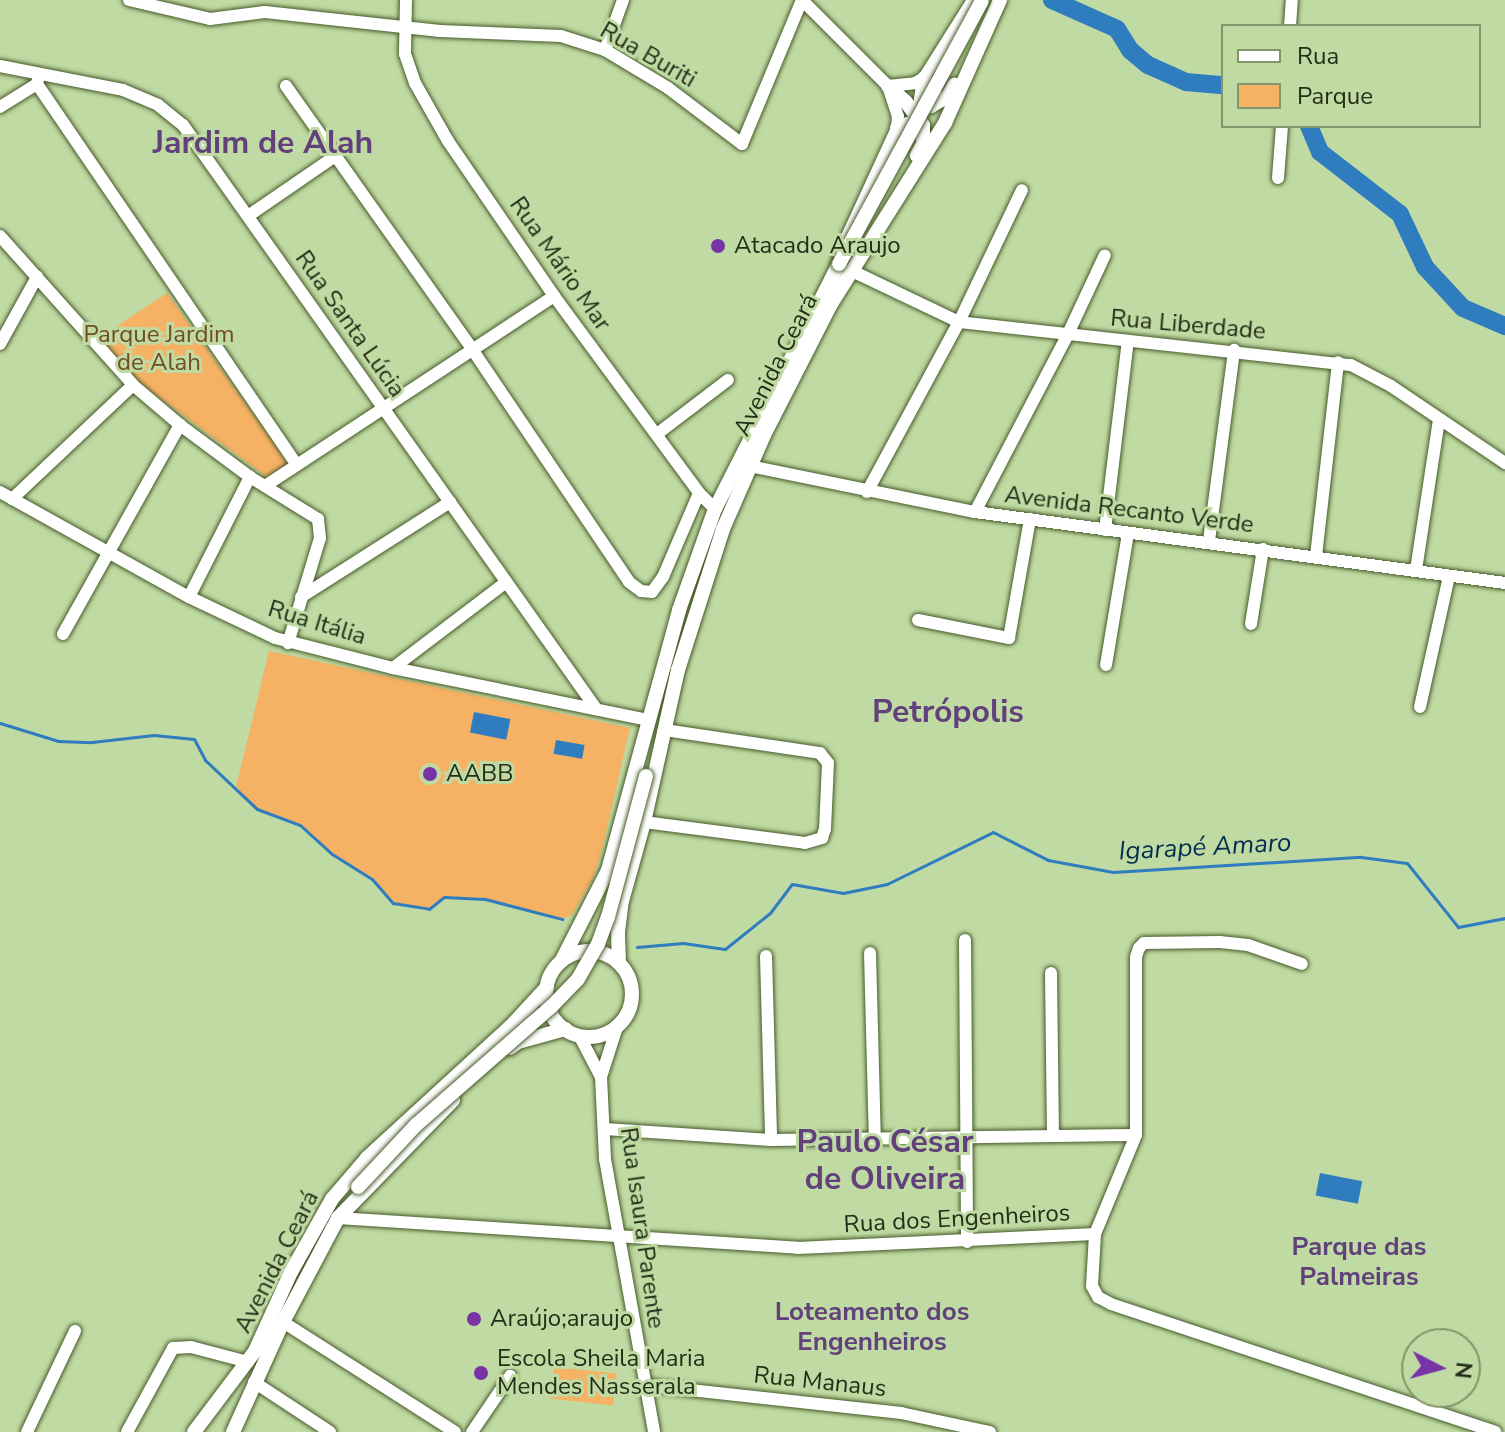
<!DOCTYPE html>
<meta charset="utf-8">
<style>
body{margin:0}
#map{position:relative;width:1505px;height:1432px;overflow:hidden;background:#c0daa3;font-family:"Nunito Sans",sans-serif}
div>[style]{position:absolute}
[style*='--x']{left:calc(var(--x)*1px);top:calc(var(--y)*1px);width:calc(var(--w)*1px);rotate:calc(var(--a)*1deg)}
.green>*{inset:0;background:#f5b265;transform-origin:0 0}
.water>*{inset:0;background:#2f7cbf;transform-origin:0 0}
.stream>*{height:3px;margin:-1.5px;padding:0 1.5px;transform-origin:1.5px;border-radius:1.5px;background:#2f7cbf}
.river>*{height:18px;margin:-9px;padding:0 9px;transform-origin:9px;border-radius:9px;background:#2f7cbf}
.roads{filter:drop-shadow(0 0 2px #465b2a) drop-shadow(0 0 2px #465b2a)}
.minor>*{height:12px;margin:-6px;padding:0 6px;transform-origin:6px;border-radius:6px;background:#fff}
.major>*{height:14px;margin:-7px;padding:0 7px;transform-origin:7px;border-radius:7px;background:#fff}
.major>.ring{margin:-7px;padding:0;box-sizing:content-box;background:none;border:14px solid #fff;border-radius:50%}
.bridges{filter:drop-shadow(0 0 2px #465b2a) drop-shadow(0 0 2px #465b2a)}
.major-bridge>*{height:14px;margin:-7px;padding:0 7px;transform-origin:7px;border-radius:7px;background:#fff}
.dots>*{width:22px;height:22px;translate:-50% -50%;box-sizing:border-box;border:4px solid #c0daa3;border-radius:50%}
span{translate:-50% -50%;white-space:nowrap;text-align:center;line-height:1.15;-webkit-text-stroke:6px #c0daa3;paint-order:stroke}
.street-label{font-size:24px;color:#242e18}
.poi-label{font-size:24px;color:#242e18}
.left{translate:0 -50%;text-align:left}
.park-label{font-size:24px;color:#714d22}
.water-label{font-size:26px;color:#052f52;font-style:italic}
.neighbourhood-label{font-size:26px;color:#61407b;font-weight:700}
.district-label{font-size:32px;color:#61407b;font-weight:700}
.legend{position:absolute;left:1221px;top:24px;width:260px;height:104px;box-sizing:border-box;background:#c0daa3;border:2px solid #82956b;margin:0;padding:10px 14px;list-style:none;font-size:24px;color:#242e18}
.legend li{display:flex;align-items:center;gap:16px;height:40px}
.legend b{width:40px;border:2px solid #82956b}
.north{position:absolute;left:1401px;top:1328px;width:80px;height:80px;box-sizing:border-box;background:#c0daa3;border:2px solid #82956b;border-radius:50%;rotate:96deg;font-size:22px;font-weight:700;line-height:32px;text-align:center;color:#242e18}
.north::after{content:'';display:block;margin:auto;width:28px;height:36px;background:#7833a6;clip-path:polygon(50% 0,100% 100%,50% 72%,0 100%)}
</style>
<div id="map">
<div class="green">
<div style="clip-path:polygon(167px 293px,288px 463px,267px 477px,135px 380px,99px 338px)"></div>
<div style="clip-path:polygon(269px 651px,630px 728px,602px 850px,593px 879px,572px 915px,562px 919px,485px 899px,444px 897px,429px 909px,393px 903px,372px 879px,332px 854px,300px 825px,257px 809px,236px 787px)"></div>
<div style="left:554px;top:1367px;width:63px;height:32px;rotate:6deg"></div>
</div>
<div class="water">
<div style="left:474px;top:712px;width:37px;height:21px;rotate:11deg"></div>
<div style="left:556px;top:740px;width:29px;height:14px;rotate:10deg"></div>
<div style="left:1320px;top:1173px;width:43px;height:23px;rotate:11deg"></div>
</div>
<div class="stream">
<div style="--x:0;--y:723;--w:61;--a:17.2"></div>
<div style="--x:58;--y:741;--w:34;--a:2"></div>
<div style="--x:92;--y:742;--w:62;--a:-6.4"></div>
<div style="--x:154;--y:735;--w:40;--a:5.7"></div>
<div style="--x:194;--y:739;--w:24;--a:62"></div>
<div style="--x:205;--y:760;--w:71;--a:43.3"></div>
<div style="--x:257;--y:809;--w:46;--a:20.4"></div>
<div style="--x:300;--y:825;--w:43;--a:42.2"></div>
<div style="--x:332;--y:854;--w:47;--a:32"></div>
<div style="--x:372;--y:879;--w:32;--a:49"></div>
<div style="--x:393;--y:903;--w:36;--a:9"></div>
<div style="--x:429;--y:909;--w:19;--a:-39"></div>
<div style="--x:444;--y:897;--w:41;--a:2.8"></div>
<div style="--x:485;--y:899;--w:80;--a:14.6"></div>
<div style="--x:637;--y:947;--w:46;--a:-5"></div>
<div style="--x:683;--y:943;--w:42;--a:8.1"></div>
<div style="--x:725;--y:949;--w:58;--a:-38.7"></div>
<div style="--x:770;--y:913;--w:36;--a:-53"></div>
<div style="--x:792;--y:884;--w:52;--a:10"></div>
<div style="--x:843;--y:893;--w:45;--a:-11.6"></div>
<div style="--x:887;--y:884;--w:118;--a:-26.1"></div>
<div style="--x:993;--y:832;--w:62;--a:27"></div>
<div style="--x:1048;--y:860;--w:66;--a:10.5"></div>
<div style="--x:1113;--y:872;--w:248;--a:-3.5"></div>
<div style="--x:1361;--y:857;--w:46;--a:7.4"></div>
<div style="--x:1407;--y:863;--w:82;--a:51.4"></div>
<div style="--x:1458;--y:927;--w:48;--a:-10.8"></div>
</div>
<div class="river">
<div style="--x:1052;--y:0;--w:71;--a:24"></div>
<div style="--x:1117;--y:29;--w:25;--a:58"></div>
<div style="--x:1130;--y:50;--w:23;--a:40"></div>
<div style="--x:1148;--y:65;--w:42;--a:24.1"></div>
<div style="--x:1186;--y:82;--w:37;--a:5"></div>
<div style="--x:1309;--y:126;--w:28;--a:67"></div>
<div style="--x:1320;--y:152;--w:101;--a:37.8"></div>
<div style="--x:1400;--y:214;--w:59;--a:64.7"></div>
<div style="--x:1425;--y:267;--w:56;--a:47.2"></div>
<div style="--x:1463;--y:308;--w:46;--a:23.2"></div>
</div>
<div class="roads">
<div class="minor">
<div style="--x:129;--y:0;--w:83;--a:13.2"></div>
<div style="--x:210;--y:19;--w:55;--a:-7.3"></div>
<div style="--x:265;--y:12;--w:176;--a:6.2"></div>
<div style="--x:440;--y:31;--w:121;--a:2.4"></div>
<div style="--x:561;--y:36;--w:46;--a:17.7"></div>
<div style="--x:605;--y:50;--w:74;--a:31.1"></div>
<div style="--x:668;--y:88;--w:93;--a:37.1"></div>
<div style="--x:742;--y:144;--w:156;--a:-67.4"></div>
<div style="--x:406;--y:0;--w:54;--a:91.1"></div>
<div style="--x:405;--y:54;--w:31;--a:71"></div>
<div style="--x:415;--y:83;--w:67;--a:60.4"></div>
<div style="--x:448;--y:141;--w:188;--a:55.6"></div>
<div style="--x:554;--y:296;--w:245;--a:53.6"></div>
<div style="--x:699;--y:493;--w:23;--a:45"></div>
<div style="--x:802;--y:0;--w:122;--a:45"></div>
<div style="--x:888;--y:86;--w:32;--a:72"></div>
<div style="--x:898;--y:116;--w:12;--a:95"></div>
<div style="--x:897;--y:128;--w:139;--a:114.7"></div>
<div style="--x:1290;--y:26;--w:26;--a:-86"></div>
<div style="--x:605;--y:50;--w:53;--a:-70.2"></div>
<div style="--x:0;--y:66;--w:125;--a:11"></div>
<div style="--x:123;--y:90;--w:38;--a:23"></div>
<div style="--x:158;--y:105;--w:32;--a:39"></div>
<div style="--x:183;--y:125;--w:713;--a:54.71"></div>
<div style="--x:39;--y:75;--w:9;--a:103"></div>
<div style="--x:37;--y:84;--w:461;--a:55.7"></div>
<div style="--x:286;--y:86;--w:326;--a:54.7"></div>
<div style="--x:474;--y:352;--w:277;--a:56"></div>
<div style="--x:629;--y:582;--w:15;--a:37"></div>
<div style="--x:641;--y:591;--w:11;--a:5"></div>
<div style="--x:652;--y:592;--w:19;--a:-54"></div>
<div style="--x:663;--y:577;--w:91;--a:-66.8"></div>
<div style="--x:888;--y:86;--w:27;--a:-6"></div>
<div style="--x:915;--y:83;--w:10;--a:-29"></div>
<div style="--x:924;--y:78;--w:92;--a:-57.9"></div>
<div style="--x:0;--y:107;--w:44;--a:-31.9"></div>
<div style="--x:1278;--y:178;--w:52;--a:-85.6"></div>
<div style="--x:248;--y:216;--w:104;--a:-34.5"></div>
<div style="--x:0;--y:236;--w:200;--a:48.2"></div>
<div style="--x:133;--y:385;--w:62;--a:40.4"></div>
<div style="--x:180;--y:425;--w:87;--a:36.6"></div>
<div style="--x:250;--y:477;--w:80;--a:31.7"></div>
<div style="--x:318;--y:519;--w:19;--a:84"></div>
<div style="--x:320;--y:538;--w:110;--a:106.9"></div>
<div style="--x:850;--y:270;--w:121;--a:25.5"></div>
<div style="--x:959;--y:322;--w:394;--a:6.3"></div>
<div style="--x:1351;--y:365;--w:45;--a:27.7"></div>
<div style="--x:1391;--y:386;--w:138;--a:34"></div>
<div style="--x:0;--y:344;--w:77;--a:-61.1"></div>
<div style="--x:657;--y:434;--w:89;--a:-37.3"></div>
<div style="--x:750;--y:466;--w:230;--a:11.6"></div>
<div style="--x:975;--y:512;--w:535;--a:7.63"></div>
<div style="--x:265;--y:486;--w:346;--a:-33.3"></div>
<div style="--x:0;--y:492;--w:216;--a:29.1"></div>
<div style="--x:189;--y:597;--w:95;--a:25.5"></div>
<div style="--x:275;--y:638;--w:122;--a:14.3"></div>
<div style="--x:393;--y:668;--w:261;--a:11.5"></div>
<div style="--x:867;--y:492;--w:193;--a:-61.6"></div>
<div style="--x:959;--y:322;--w:146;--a:-64.5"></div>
<div style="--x:12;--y:499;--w:166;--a:-43.3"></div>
<div style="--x:975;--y:512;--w:199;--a:-62.4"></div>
<div style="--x:1067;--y:336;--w:89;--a:-64.9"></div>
<div style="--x:1105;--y:530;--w:190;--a:-83.1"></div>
<div style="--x:1209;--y:541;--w:193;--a:-82.5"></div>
<div style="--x:1316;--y:556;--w:195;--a:-83.5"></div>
<div style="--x:1416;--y:570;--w:152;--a:-81.3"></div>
<div style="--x:189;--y:597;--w:135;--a:-63.1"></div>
<div style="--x:301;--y:597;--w:177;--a:-32.5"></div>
<div style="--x:918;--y:620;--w:93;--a:11.2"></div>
<div style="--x:1009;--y:638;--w:121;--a:-80"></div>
<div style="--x:1251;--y:624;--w:76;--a:-80.9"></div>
<div style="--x:63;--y:634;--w:240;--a:-60.8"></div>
<div style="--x:1106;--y:665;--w:134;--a:-80.5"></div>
<div style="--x:393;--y:668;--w:141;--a:-37.2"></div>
<div style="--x:1420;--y:707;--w:134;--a:-77.5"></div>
<div style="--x:644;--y:822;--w:162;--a:7.4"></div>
<div style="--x:805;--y:843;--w:18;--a:-16"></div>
<div style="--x:822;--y:838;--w:9;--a:-72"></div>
<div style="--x:825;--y:829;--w:66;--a:-87.4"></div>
<div style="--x:828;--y:763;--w:13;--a:-129"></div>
<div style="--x:820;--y:753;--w:158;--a:-171.6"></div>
<div style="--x:965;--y:940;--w:302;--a:89.6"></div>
<div style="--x:870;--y:953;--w:187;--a:88.5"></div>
<div style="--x:766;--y:956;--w:184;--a:88.4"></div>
<div style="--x:1051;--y:973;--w:162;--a:89.3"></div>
<div style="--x:618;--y:1024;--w:56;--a:107.8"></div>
<div style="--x:601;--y:1077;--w:82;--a:87.2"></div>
<div style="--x:605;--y:1159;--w:277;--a:79.8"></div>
<div style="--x:579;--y:1035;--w:47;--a:62.4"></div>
<div style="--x:605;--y:1129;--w:166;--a:3.8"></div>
<div style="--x:771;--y:1140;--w:365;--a:-0.8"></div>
<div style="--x:338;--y:1218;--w:461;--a:3.7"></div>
<div style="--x:798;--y:1248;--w:297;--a:-2.7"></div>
<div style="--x:1095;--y:1234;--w:52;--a:93.3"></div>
<div style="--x:1092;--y:1286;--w:13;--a:61"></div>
<div style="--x:1098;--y:1297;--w:15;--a:28"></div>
<div style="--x:1111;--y:1304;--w:405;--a:18.4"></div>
<div style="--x:1095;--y:1234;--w:107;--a:-67.5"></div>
<div style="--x:1136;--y:1135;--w:178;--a:-90"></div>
<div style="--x:1136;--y:957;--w:9;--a:-72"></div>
<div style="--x:1139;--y:948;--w:7;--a:-45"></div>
<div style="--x:1144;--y:943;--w:76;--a:-0.8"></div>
<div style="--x:1220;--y:942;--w:28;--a:6"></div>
<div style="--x:1248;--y:945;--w:57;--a:19.4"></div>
<div style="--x:283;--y:1322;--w:204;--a:32.6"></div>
<div style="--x:254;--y:1382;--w:91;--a:33.3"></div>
<div style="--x:644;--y:1385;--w:259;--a:6.2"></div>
<div style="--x:901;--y:1413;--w:91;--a:12.1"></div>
<div style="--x:27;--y:1432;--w:112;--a:-64.6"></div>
<div style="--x:127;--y:1432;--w:96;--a:-61.3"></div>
<div style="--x:173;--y:1348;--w:18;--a:-3"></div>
<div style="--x:191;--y:1347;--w:59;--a:14.7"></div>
<div style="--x:472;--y:1432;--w:68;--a:-55.8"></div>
</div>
<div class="major">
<div style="--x:924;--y:78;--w:22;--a:98"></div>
<div style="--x:921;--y:100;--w:12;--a:31"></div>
<div style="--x:931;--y:106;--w:20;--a:-30"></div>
<div style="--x:948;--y:96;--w:13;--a:-61"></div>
<div style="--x:888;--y:86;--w:24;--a:42"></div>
<div style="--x:906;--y:102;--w:29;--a:54"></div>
<div style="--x:923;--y:125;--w:19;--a:90"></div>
<div style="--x:923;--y:144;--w:13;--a:119"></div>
<div style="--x:897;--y:128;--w:12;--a:-20"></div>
<div style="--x:908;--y:124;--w:18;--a:34"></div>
<div class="ring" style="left:546px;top:951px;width:72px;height:72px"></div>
<div style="--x:562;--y:960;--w:101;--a:-62.9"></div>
<div style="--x:608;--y:870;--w:270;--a:-74.7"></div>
<div style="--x:679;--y:610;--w:107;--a:-70.4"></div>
<div style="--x:715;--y:509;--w:275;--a:-63.2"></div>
<div style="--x:619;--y:963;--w:31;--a:-92"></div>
<div style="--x:618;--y:932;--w:31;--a:-83"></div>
<div style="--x:622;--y:901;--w:82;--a:-74.4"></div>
<div style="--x:644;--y:822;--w:156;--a:-77.4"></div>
<div style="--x:678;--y:670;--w:148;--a:-72.3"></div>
<div style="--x:723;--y:529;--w:103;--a:-66.4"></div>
<div style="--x:764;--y:435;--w:147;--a:-62.9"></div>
<div style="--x:831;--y:304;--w:214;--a:-57.8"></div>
<div style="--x:945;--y:123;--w:135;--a:-65.9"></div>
<div style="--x:510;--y:1048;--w:10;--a:-37"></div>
<div style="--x:518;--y:1042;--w:49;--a:-15.5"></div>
<div style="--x:194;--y:1432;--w:101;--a:-53"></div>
<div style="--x:255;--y:1351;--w:87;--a:-65.5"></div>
<div style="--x:291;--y:1272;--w:84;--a:-60.7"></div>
<div style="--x:332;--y:1199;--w:54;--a:-49.5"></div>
<div style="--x:367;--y:1158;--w:195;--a:-42.5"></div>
<div style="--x:511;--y:1026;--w:53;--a:-47.3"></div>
<div style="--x:233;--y:1432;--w:121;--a:-65.6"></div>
<div style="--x:283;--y:1322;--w:118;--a:-62.1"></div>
<div style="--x:338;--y:1218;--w:165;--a:-45.7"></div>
</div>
</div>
<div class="bridges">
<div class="major-bridge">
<div style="--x:839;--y:264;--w:299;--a:-61.5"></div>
<div style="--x:358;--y:1187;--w:85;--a:-46.9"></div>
<div style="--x:416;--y:1125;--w:181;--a:-41.2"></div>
<div style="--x:552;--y:1006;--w:37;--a:-46"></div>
<div style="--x:578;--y:979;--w:40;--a:-60.3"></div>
<div style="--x:598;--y:944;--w:29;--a:-70"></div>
<div style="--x:608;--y:917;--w:146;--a:-74.9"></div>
</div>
</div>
<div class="dots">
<div style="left:718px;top:246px;background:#7833a6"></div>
<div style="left:430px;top:774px;background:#7833a6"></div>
<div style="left:474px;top:1319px;background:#7833a6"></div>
<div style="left:481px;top:1373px;background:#7833a6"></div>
</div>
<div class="street-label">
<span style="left:648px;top:55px;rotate:30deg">Rua Buriti</span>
<span style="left:560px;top:264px;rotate:55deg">Rua Mário Mar</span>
<span style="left:350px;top:324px;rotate:55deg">Rua Santa Lúcia</span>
<span style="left:1188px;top:325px;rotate:5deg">Rua Liberdade</span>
<span style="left:776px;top:365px;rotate:-63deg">Avenida Ceará</span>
<span style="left:1129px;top:510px;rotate:7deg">Avenida Recanto Verde</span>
<span style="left:317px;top:623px;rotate:17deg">Rua Itália</span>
<span style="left:957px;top:1219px;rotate:-3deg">Rua dos Engenheiros</span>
<span style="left:642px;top:1228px;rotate:82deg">Rua Isaura Parente</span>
<span style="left:277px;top:1262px;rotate:-63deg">Avenida Ceará</span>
<span style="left:820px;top:1382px;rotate:6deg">Rua Manaus</span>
</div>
<div class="poi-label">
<span class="left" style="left:734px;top:246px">Atacado Araujo</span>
<span class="left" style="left:446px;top:774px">AABB</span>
<span class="left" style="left:490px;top:1319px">Araújo;araujo</span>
<span class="left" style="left:497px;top:1373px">Escola Sheila Maria<br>Mendes Nasserala</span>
</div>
<div class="park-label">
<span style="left:159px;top:349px">Parque Jardim<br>de Alah</span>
</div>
<div class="water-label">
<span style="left:1205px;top:847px;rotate:-3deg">Igarapé Amaro</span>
</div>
<div class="neighbourhood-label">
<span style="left:1359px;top:1262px">Parque das<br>Palmeiras</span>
<span style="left:872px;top:1327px">Loteamento dos<br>Engenheiros</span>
</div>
<div class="district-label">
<span style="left:263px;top:143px">Jardim de Alah</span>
<span style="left:948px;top:712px">Petrópolis</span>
<span style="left:885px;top:1161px">Paulo César<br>de Oliveira</span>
</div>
<ul class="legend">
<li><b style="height:10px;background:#fff"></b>Rua</li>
<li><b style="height:22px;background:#f5b265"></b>Parque</li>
</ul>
<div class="north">N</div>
</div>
